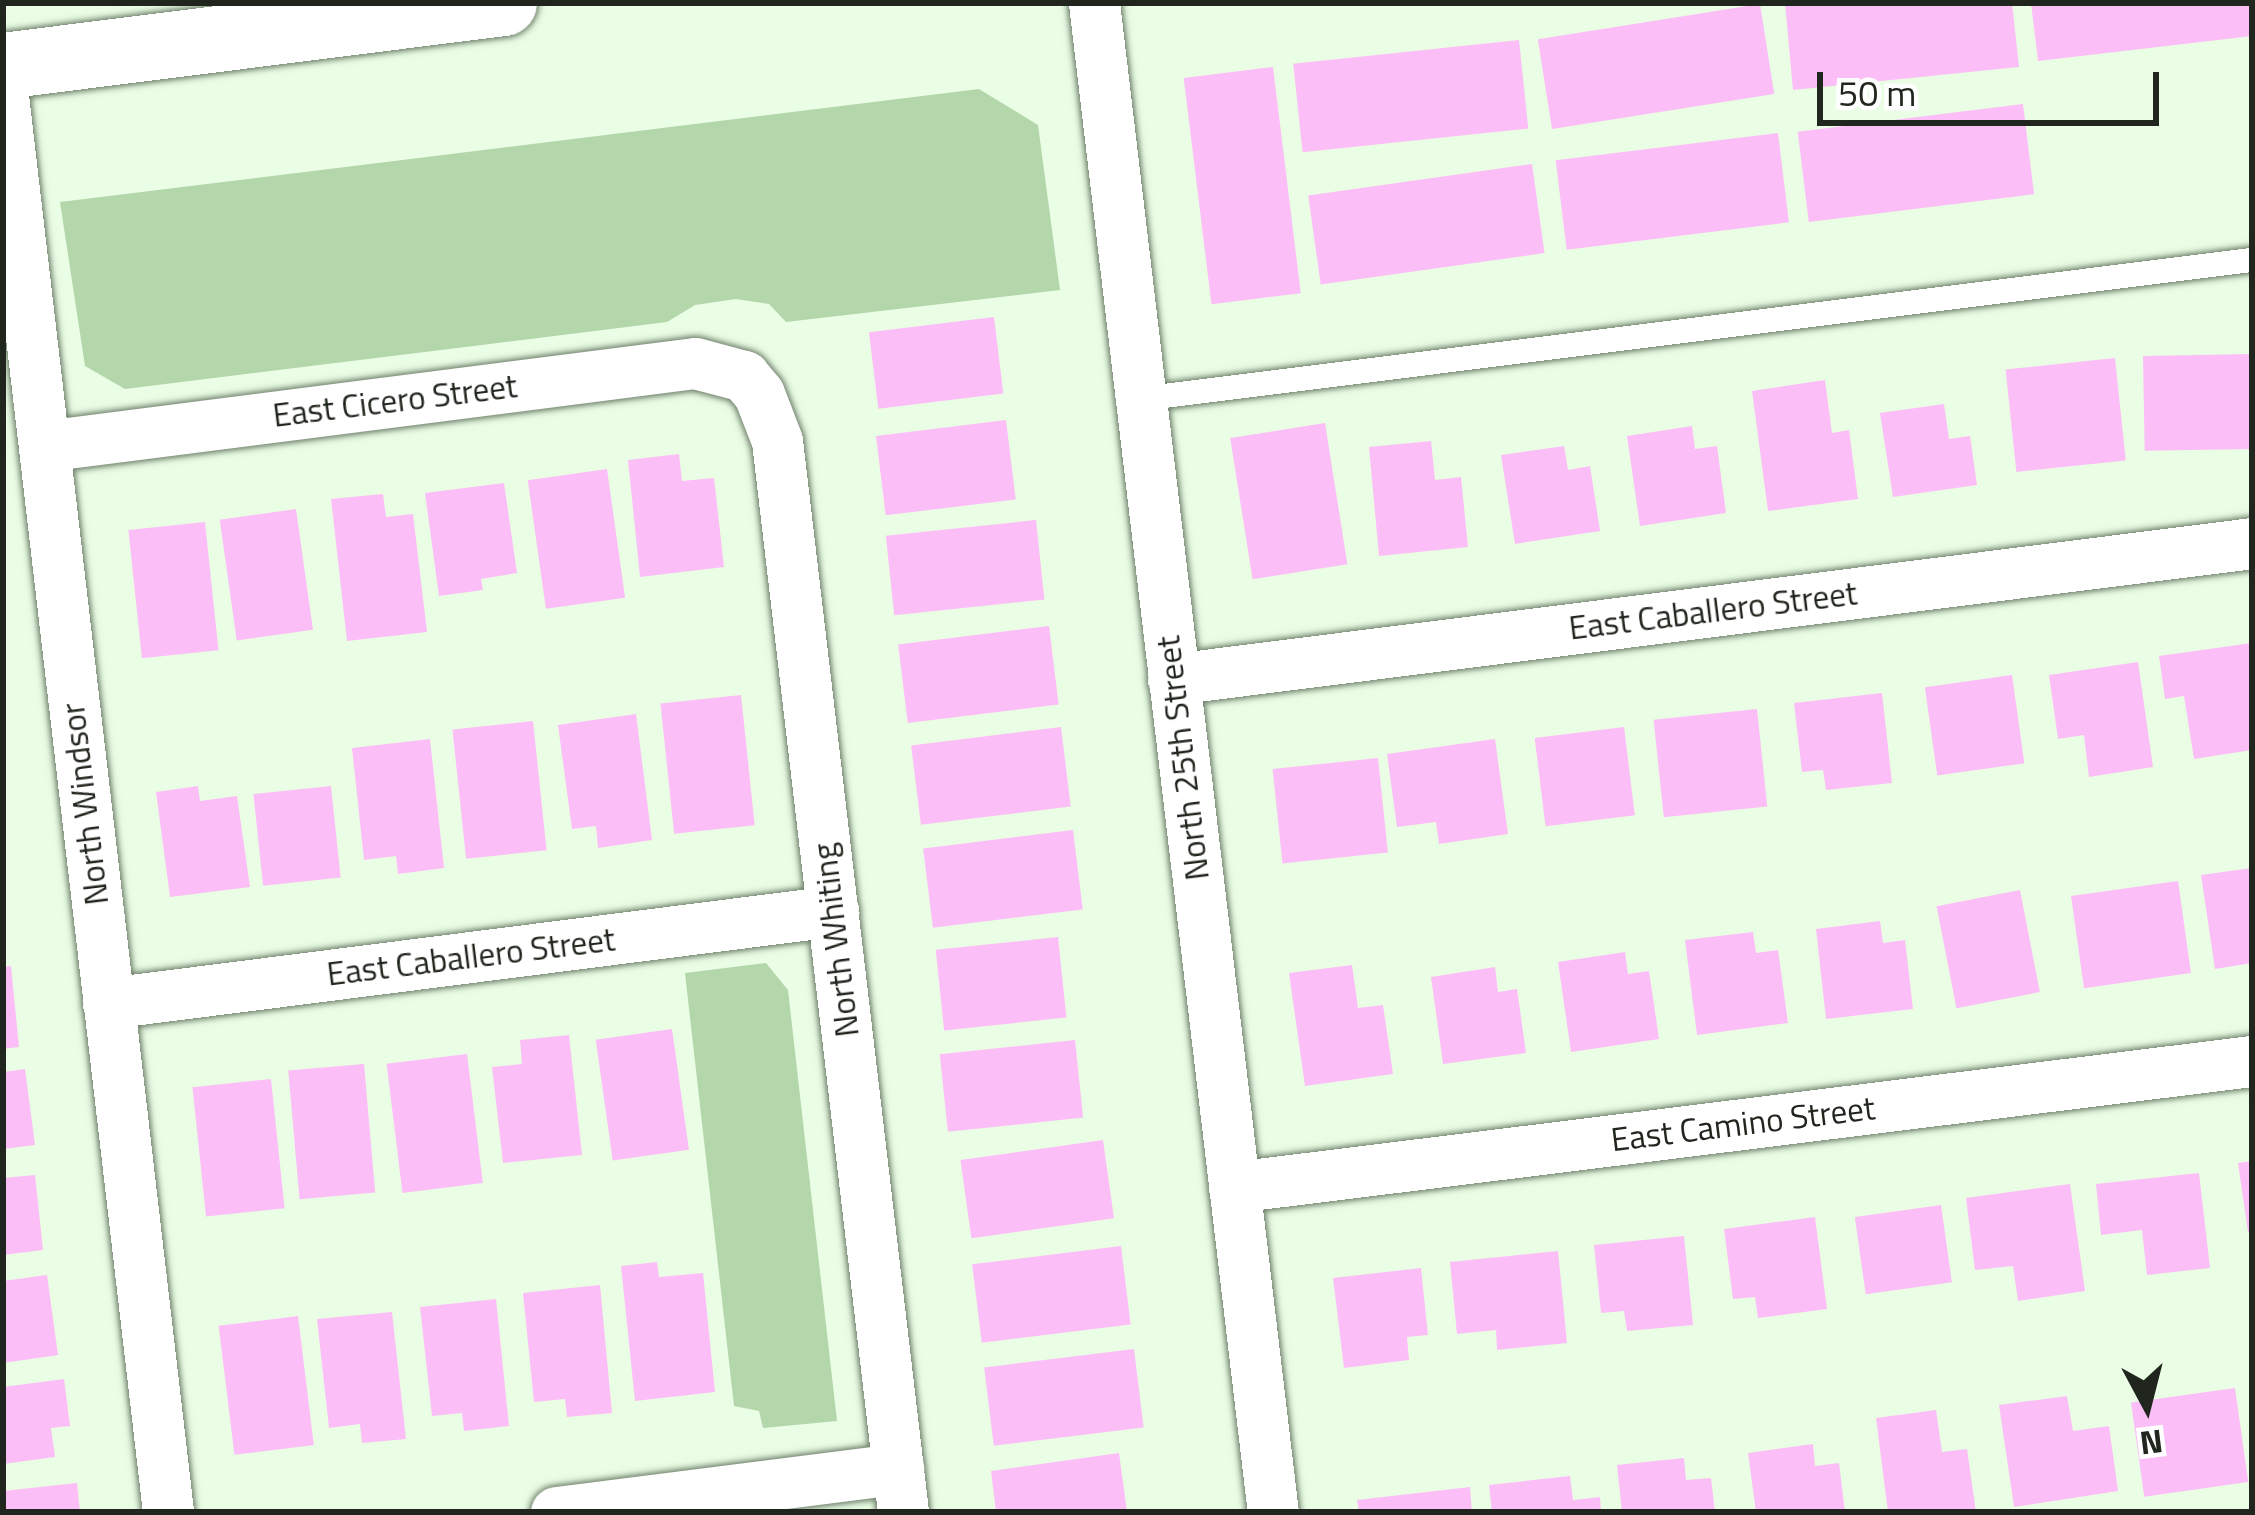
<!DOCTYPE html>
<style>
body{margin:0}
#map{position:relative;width:2255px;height:1515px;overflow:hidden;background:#eafde5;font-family:"Titillium Web",sans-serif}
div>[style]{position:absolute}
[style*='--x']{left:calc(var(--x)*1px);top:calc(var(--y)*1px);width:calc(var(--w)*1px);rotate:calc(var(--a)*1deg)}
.green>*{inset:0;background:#b4d6ab}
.building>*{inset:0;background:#fcbef6;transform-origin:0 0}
.roads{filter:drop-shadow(0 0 3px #6f806b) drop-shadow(0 0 3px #6f806b)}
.lane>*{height:24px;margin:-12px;padding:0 12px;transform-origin:12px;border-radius:12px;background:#fff}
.street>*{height:51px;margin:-25.5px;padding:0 25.5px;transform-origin:25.5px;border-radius:25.5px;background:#fff}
.secondary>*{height:66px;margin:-33px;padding:0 33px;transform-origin:33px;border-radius:33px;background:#fff}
span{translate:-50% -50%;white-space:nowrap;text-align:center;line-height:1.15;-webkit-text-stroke:12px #fff;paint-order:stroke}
.street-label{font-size:33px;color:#20261e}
.frame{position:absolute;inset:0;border:6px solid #20261e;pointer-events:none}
.north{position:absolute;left:2087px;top:1347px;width:120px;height:120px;-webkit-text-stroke:9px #fff;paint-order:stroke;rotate:173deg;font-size:33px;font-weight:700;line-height:48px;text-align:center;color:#20261e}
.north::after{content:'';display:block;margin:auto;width:42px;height:54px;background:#20261e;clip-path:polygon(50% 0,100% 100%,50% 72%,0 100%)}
.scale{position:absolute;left:1817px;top:72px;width:342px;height:54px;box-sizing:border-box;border:6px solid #20261e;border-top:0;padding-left:15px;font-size:36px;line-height:42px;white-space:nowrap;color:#20261e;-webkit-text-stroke:9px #fff;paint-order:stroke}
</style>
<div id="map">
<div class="green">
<div style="clip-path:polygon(979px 89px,1038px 125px,1060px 290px,786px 322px,769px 304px,736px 299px,695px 305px,667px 322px,125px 389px,85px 366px,60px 202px)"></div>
<div style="clip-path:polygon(766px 963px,788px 990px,837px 1421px,763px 1428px,759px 1411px,734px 1406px,685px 973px)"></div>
</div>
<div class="building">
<div style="clip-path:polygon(1785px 3px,2012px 3px,2019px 67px,1793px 90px)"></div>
<div style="clip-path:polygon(2031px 3px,2252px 3px,2252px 36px,2038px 61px)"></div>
<div style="left:1760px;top:4px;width:91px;height:225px;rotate:81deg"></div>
<div style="left:1519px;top:40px;width:89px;height:227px;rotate:84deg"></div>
<div style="left:1273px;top:67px;width:228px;height:90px;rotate:83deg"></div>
<div style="left:2023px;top:104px;width:91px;height:227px;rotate:83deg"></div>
<div style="left:1778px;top:133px;width:90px;height:224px;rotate:83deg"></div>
<div style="left:1532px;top:164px;width:90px;height:226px;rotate:82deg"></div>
<div style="left:994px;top:317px;width:77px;height:126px;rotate:83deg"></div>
<div style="left:2251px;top:354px;width:95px;height:108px;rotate:89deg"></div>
<div style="left:2115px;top:358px;width:103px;height:110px;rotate:84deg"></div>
<div style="clip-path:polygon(1825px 380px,1832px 433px,1849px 430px,1858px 499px,1768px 511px,1752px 391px)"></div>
<div style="clip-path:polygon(1944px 404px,1949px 439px,1970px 436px,1977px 485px,1893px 497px,1880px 413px)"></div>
<div style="left:1006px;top:420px;width:80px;height:131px;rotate:83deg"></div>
<div style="left:1325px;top:423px;width:143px;height:96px;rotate:81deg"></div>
<div style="clip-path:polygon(1692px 426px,1695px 449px,1717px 446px,1726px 513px,1640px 526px,1627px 436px)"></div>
<div style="clip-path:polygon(1431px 441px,1435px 480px,1461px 477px,1468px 547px,1379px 556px,1369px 447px)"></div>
<div style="clip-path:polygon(1564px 446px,1568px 470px,1590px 466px,1600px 531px,1515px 544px,1501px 455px)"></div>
<div style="clip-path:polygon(679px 454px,682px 481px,714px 478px,724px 567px,640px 577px,628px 460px)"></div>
<div style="left:607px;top:469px;width:130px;height:80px;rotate:82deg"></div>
<div style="clip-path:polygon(504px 483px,517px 573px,481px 579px,483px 590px,439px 596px,425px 493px)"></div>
<div style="clip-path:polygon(383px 494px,386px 517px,413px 514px,427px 632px,347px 641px,331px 499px)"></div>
<div style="left:296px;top:509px;width:122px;height:77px;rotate:82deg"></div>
<div style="left:1036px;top:520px;width:80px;height:151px;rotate:84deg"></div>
<div style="left:205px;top:522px;width:129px;height:77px;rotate:84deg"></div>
<div style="left:1049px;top:626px;width:79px;height:152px;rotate:83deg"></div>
<div style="clip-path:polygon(2252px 643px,2252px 750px,2194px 759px,2184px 696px,2165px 699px,2159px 656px)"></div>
<div style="clip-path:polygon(2138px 662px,2153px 767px,2089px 777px,2084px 735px,2058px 739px,2049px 675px)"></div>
<div style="left:2012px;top:675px;width:89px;height:88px;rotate:82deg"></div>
<div style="clip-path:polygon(1882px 693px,1892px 783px,1826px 790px,1823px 770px,1802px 772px,1794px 703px)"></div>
<div style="left:741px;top:695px;width:131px;height:81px;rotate:84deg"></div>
<div style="left:1757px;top:709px;width:98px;height:104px;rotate:84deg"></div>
<div style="clip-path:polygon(636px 714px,652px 840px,598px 848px,596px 826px,572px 829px,558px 725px)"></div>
<div style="left:533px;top:721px;width:130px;height:81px;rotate:84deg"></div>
<div style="left:1061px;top:727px;width:80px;height:151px;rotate:83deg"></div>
<div style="left:1624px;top:727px;width:89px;height:90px;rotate:83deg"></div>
<div style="clip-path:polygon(430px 739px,444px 868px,398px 874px,396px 856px,364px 860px,352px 748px)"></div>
<div style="clip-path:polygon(1495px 739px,1508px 834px,1439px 844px,1436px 822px,1397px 827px,1387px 754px)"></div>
<div style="left:1378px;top:758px;width:95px;height:106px;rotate:84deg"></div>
<div style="clip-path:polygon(198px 786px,200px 801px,237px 796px,250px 887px,170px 897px,156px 792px)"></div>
<div style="left:331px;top:786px;width:92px;height:78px;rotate:84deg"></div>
<div style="left:1073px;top:830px;width:80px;height:151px;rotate:83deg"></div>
<div style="clip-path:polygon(2252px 868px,2252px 963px,2215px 969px,2201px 875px)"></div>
<div style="left:2178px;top:881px;width:93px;height:108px;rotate:82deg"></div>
<div style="left:2020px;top:890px;width:104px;height:85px;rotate:79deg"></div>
<div style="clip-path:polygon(1880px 921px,1883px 943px,1905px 940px,1913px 1009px,1826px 1019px,1816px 929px)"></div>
<div style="clip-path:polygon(1753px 932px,1756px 953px,1778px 950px,1788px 1023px,1697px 1035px,1685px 940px)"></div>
<div style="left:1058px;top:937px;width:81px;height:123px;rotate:84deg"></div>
<div style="clip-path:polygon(1625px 952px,1628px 974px,1649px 971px,1659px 1039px,1571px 1052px,1558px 962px)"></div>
<div style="clip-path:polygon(1352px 965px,1358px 1008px,1383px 1005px,1393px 1074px,1305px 1086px,1289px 973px)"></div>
<div style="clip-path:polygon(11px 966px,19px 1047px,3px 1049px,3px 967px)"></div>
<div style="clip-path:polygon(1495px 967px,1498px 992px,1517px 989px,1526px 1053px,1443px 1064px,1431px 977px)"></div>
<div style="left:672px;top:1029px;width:122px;height:77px;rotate:82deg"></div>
<div style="clip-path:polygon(569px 1035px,582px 1155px,503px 1163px,492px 1067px,522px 1064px,520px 1040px)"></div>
<div style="left:1075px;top:1040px;width:78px;height:136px;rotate:84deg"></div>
<div style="left:467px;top:1054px;width:130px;height:81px;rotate:83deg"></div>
<div style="left:364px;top:1064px;width:129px;height:76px;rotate:85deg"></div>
<div style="clip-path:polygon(25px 1069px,35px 1145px,3px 1149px,3px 1072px)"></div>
<div style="left:271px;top:1079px;width:130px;height:79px;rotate:84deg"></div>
<div style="left:1103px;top:1140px;width:79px;height:144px;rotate:82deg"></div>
<div style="clip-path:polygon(2252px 1161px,2252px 1232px,2248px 1232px,2238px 1163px)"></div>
<div style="clip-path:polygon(2199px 1173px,2210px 1268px,2147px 1275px,2142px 1230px,2101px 1235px,2096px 1184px)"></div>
<div style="clip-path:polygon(35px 1175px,43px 1250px,3px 1255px,3px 1178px)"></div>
<div style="clip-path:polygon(2070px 1184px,2085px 1291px,2018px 1301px,2013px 1266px,1975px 1270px,1966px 1198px)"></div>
<div style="left:1941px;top:1205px;width:78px;height:87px;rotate:82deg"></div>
<div style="clip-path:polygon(1815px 1217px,1827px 1309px,1758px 1318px,1755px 1297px,1733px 1299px,1724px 1229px)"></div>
<div style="clip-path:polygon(1684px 1236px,1693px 1325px,1627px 1331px,1624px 1311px,1601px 1313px,1594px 1245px)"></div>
<div style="left:1121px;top:1246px;width:79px;height:150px;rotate:83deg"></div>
<div style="clip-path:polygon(1558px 1251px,1567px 1343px,1497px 1350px,1496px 1330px,1457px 1334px,1450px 1262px)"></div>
<div style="clip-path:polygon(657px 1262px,659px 1277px,703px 1273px,715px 1392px,635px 1401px,621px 1266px)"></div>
<div style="clip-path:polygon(1421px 1268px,1428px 1335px,1407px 1337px,1409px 1360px,1344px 1368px,1333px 1278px)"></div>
<div style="clip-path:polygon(47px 1275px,58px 1355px,3px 1363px,3px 1281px)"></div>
<div style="clip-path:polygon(600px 1285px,612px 1413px,567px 1417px,565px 1399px,534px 1402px,523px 1293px)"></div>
<div style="clip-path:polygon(496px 1299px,509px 1426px,464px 1431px,462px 1413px,432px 1416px,420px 1307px)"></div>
<div style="clip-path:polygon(392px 1312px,406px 1439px,362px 1443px,360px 1424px,329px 1428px,317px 1319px)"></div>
<div style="left:298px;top:1316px;width:130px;height:80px;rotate:83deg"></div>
<div style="left:1134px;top:1349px;width:79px;height:151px;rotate:83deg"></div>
<div style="clip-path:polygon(64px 1379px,70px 1426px,51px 1428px,55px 1457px,3px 1464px,3px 1387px)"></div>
<div style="left:2235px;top:1388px;width:95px;height:105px;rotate:82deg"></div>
<div style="clip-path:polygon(2067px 1396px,2073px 1431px,2109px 1426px,2118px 1491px,2014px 1507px,1999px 1405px)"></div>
<div style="clip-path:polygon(1936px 1410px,1942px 1452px,1967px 1449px,1976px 1512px,1888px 1512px,1876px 1418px)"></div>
<div style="clip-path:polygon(1813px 1444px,1815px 1466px,1839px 1463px,1845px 1512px,1756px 1512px,1748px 1453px)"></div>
<div style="clip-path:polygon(1119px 1453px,1127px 1512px,996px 1512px,991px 1471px)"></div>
<div style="clip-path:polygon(1684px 1458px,1686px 1480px,1711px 1478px,1715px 1512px,1622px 1512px,1617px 1465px)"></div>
<div style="clip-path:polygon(1570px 1476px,1573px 1500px,1600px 1497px,1601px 1512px,1492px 1512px,1489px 1485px)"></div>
<div style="clip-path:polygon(77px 1483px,80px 1512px,3px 1512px,3px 1491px)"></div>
<div style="clip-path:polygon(1470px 1487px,1472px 1512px,1359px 1512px,1357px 1500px)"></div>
</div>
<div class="roads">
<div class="lane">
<div style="--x:1140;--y:399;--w:1121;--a:-7.13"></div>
</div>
<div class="street">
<div style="--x:1094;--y:3;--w:1520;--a:83.24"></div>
<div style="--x:3;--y:96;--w:1426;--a:83.35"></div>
<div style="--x:44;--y:446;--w:656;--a:-7.27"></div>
<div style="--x:695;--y:363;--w:51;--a:14.9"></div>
<div style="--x:744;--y:376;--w:23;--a:50"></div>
<div style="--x:759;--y:394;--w:50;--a:69"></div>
<div style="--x:777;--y:441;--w:1078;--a:83.29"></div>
<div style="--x:1173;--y:679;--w:1088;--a:-7.18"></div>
<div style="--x:108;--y:1003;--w:731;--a:-7.23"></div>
<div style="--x:1234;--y:1187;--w:1026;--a:-7.06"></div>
<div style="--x:556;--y:1512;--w:345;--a:-7.2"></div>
</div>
<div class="secondary">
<div style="--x:3;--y:66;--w:505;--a:-7.17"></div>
</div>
</div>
<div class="street-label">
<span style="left:395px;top:401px;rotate:-7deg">East Cicero Street</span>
<span style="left:1713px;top:611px;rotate:-7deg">East Caballero Street</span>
<span style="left:1183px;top:758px;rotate:-97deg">North 25th Street</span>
<span style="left:85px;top:804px;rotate:-97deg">North Windsor</span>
<span style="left:836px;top:940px;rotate:-97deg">North Whiting</span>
<span style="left:471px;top:957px;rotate:-7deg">East Caballero Street</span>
<span style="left:1743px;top:1124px;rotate:-7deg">East Camino Street</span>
</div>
<div class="frame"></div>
<div class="north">N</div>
<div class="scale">50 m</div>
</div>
